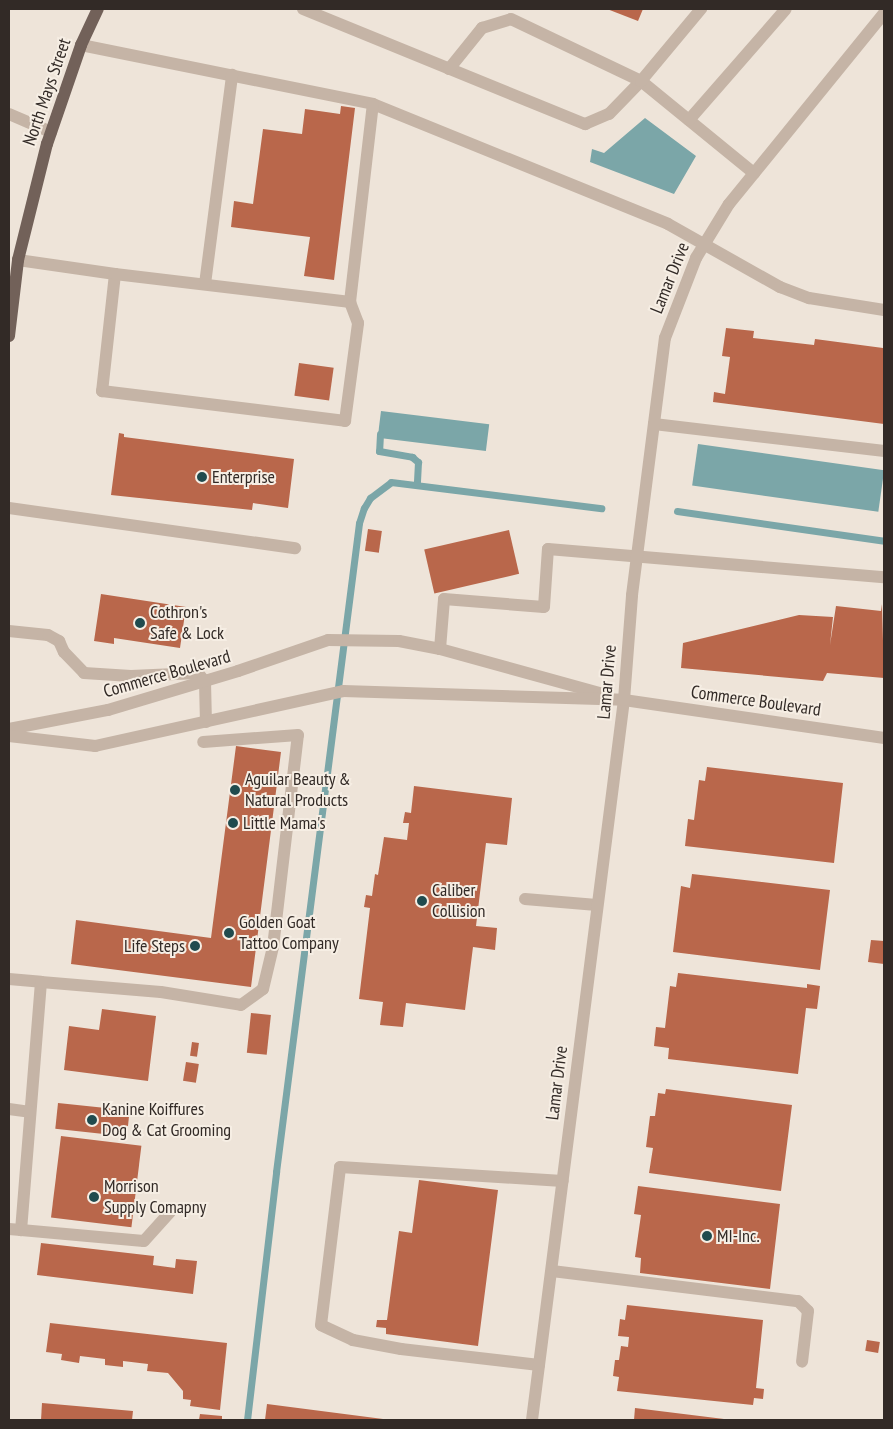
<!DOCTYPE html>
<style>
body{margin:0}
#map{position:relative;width:893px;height:1429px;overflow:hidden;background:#eee4d9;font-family:"PT Sans Narrow",sans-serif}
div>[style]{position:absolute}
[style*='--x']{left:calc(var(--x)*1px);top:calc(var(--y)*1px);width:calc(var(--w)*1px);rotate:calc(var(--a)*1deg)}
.water>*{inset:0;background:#7ba6a8;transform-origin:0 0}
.stream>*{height:7px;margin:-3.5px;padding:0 3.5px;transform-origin:3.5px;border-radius:3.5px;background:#7ba6a8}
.building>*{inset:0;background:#b9674b;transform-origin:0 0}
.minor>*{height:12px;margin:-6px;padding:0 6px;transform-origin:6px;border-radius:6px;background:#c5b4a6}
.major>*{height:12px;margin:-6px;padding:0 6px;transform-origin:6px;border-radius:6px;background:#726159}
.dots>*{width:14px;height:14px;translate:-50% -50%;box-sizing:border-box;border:2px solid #f6eee4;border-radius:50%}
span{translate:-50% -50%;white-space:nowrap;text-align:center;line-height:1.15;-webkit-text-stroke:4px #f6eee4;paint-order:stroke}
.street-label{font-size:18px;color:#322a26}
.poi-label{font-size:18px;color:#322a26}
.left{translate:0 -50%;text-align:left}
.right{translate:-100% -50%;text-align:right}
.frame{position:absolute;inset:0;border:10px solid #322a26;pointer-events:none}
</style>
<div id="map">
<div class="water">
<div style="clip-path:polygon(645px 118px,696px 156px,674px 194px,590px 162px,592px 149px,604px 153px)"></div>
<div style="left:381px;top:411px;width:109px;height:27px;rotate:7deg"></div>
<div style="left:698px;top:444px;width:188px;height:42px;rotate:8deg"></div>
</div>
<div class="stream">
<div style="--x:380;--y:434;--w:17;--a:93"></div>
<div style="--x:379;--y:451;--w:34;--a:10"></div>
<div style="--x:412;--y:457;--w:8;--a:40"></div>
<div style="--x:418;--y:462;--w:22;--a:93"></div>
<div style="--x:677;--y:511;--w:209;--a:8.2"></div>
<div style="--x:247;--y:1420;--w:250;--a:-83.3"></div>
<div style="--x:276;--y:1172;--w:654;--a:-82.71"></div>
<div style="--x:359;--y:523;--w:16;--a:-72"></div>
<div style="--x:364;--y:508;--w:12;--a:-59"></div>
<div style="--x:370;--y:498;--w:26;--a:-37"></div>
<div style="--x:391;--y:482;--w:212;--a:7.1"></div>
</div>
<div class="building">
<div style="clip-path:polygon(607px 9px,643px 9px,638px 21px)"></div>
<div style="clip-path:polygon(341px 106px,355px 108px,334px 280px,304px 276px,310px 237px,231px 227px,234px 201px,253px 204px,263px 129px,302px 134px,305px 109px,340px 114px)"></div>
<div style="clip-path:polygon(726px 328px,754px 331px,753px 338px,814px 345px,815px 339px,883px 348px,884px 424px,713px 402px,714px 392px,725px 394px,730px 357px,722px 356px)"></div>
<div style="left:299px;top:363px;width:35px;height:33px;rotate:8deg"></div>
<div style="clip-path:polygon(119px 433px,124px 434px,124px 437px,294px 459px,288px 508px,253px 503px,252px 510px,111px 495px)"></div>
<div style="left:368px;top:529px;width:14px;height:22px;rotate:8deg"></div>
<div style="left:509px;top:530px;width:45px;height:87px;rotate:77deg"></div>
<div style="clip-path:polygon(101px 594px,186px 607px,180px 648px,114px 638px,114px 644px,94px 641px)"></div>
<div style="clip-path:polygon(882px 604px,884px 678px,827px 673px,823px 681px,681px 668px,683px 643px,799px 615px,833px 617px,830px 645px,836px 606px,881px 611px)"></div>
<div style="clip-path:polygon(236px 746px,281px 752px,251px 987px,71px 964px,76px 920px,211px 938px)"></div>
<div style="clip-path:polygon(707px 767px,843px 783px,834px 863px,685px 846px,688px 819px,694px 820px,699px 780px,705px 781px)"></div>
<div style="clip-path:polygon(414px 786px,512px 798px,507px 845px,486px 843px,476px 926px,497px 928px,495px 950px,473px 947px,465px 1010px,406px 1003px,403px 1027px,380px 1025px,383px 1002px,359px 999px,370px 908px,364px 907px,366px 895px,372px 896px,375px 874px,378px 875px,384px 837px,407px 840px,409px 823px,403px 823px,405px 812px,411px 813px)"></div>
<div style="clip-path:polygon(692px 874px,830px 890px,820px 970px,673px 952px,681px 886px,690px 888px)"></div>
<div style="clip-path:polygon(871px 940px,884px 941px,884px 964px,868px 962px)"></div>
<div style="clip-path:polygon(678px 973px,807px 988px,807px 984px,820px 986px,817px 1009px,806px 1008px,798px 1074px,668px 1059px,669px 1048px,654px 1046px,656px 1027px,665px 1028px,670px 986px,676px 987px)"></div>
<div style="clip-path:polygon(102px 1009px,156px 1016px,148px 1081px,64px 1070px,69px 1026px,99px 1030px)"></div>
<div style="left:251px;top:1013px;width:20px;height:40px;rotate:6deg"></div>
<div style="left:192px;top:1042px;width:7px;height:14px;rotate:8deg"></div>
<div style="left:186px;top:1062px;width:13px;height:19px;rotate:9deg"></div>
<div style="clip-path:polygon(666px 1089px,792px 1105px,781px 1191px,649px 1173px,653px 1148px,646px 1147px,650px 1116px,655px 1116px,658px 1093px,665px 1094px)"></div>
<div style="left:58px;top:1103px;width:72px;height:26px;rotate:6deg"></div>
<div style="left:61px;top:1136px;width:81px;height:82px;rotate:7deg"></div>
<div style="clip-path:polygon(419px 1180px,498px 1190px,478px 1346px,386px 1334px,386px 1328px,376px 1327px,377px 1320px,387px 1320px,399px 1231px,412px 1233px)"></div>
<div style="clip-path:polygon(638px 1186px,780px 1204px,770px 1289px,640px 1273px,641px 1258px,635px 1257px,641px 1215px,634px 1214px)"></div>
<div style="clip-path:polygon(41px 1243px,154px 1256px,153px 1265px,175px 1268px,176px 1259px,197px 1261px,193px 1294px,37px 1275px)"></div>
<div style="clip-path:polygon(627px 1305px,763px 1320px,756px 1388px,764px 1389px,763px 1399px,754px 1398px,753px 1405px,617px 1391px,619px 1377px,613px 1376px,615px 1360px,619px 1360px,621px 1346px,628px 1347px,629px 1337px,618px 1336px,620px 1319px,625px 1320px)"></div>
<div style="clip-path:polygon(50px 1323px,227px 1343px,220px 1410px,190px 1406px,191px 1400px,183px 1399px,183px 1391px,168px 1373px,147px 1371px,148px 1364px,123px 1361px,123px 1367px,105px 1365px,105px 1359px,80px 1356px,79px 1363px,61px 1360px,62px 1354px,46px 1352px)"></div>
<div style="left:867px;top:1340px;width:13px;height:11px;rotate:9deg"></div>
<div style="clip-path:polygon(42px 1403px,133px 1411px,132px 1420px,41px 1420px)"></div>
<div style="clip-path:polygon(267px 1404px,383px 1419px,383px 1420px,265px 1420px)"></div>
<div style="clip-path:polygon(635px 1408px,724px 1419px,724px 1420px,634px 1420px)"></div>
<div style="clip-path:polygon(200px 1414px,222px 1416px,222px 1420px,199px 1420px)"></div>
</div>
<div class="minor">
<div style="--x:303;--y:9;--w:305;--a:22.2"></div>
<div style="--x:585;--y:124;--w:26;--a:-23"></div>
<div style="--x:609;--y:114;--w:46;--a:-45.9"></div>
<div style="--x:641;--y:81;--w:146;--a:39.2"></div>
<div style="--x:81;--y:45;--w:298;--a:11.4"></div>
<div style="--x:373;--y:104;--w:318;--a:22.1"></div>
<div style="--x:668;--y:224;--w:129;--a:29.4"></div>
<div style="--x:780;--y:287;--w:31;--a:21"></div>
<div style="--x:809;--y:298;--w:76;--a:9.1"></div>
<div style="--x:449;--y:69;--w:53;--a:-51.2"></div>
<div style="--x:482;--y:28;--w:30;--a:-17"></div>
<div style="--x:511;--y:19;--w:144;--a:25.5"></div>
<div style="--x:641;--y:81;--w:94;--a:-50.2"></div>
<div style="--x:9;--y:114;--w:46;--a:23.2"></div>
<div style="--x:689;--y:120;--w:147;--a:-48.9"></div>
<div style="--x:18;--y:260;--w:98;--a:8.2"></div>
<div style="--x:115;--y:274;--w:118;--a:96.3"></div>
<div style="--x:102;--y:391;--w:245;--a:7"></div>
<div style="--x:345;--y:421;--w:99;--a:-82.4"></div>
<div style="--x:358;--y:323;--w:22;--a:-111"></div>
<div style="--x:350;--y:302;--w:199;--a:-83.4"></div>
<div style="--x:115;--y:274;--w:237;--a:6.8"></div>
<div style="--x:205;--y:284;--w:211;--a:-82.6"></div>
<div style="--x:654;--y:424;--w:232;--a:6.7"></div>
<div style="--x:9;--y:508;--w:289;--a:8"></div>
<div style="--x:9;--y:631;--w:39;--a:6"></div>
<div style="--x:48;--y:635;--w:13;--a:29"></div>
<div style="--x:59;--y:641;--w:12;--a:66"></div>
<div style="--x:64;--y:652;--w:29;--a:46"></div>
<div style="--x:84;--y:673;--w:47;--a:3.7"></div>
<div style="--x:131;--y:676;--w:67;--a:-2.6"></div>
<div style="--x:198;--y:673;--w:11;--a:52"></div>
<div style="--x:205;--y:682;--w:40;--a:88.6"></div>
<div style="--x:440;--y:649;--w:50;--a:-85.4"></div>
<div style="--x:444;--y:599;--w:100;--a:4.6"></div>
<div style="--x:544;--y:607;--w:58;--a:-86.1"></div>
<div style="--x:548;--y:549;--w:337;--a:4.8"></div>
<div style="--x:9;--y:729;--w:101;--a:-10.9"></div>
<div style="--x:108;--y:710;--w:136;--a:-16.7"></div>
<div style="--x:238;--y:671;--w:95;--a:-19"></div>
<div style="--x:328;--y:640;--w:71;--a:0.8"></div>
<div style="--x:399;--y:641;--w:42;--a:11"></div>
<div style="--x:440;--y:649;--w:173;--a:15.4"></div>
<div style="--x:9;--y:736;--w:87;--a:6.6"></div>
<div style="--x:95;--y:746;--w:254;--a:-12.5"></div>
<div style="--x:343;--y:691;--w:281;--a:1.8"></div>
<div style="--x:624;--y:700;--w:263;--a:8.3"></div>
<div style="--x:525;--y:899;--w:72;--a:4.8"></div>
<div style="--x:9;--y:979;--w:32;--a:5"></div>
<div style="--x:41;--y:982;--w:249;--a:94.6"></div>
<div style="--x:21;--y:1230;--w:12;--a:-175"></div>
<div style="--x:41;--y:982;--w:120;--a:4.8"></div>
<div style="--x:161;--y:992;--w:81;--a:9.2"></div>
<div style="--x:241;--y:1005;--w:27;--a:-36"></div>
<div style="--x:263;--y:989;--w:43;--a:-76.6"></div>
<div style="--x:273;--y:947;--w:213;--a:-83.3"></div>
<div style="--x:298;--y:735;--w:95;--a:175.8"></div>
<div style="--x:9;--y:1109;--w:21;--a:8"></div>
<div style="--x:21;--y:1230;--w:123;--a:5.1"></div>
<div style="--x:144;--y:1241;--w:39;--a:-48"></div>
<div style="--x:552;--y:1271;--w:248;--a:7"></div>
<div style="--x:798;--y:1301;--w:14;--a:45"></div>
<div style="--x:808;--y:1311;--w:51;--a:96.7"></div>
<div style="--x:539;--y:1365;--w:139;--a:-173.4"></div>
<div style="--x:401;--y:1349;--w:49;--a:-169.4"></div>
<div style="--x:353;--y:1340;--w:35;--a:-155"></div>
<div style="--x:321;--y:1325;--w:159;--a:-83.1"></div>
<div style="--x:340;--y:1167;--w:223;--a:3.6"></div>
<div style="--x:532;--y:1420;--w:726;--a:-82.72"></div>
<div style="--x:624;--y:700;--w:105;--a:-85.6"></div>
<div style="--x:632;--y:595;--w:259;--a:-82.7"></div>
<div style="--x:665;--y:338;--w:86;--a:-68.8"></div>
<div style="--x:696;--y:258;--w:63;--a:-58.6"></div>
<div style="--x:729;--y:204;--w:246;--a:-50.9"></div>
</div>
<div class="major">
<div style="--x:9;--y:336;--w:77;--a:-83.2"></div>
<div style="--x:18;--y:260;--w:120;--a:-76"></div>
<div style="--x:47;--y:144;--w:105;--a:-71"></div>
<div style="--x:81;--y:45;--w:40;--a:-65"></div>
</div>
<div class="dots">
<div style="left:202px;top:477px;background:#204b4e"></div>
<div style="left:140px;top:623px;background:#204b4e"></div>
<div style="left:235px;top:790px;background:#204b4e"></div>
<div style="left:233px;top:823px;background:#204b4e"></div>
<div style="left:422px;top:901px;background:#204b4e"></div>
<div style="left:229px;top:933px;background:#204b4e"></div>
<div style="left:195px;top:946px;background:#204b4e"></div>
<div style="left:92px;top:1120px;background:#204b4e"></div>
<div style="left:94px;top:1197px;background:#204b4e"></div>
<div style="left:707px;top:1236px;background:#204b4e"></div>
</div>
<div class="street-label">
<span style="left:47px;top:92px;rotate:-71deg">North Mays Street</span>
<span style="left:670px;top:278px;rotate:-68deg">Lamar Drive</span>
<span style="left:167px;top:674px;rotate:-16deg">Commerce Boulevard</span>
<span style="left:607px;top:682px;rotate:-85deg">Lamar Drive</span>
<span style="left:756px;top:701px;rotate:8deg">Commerce Boulevard</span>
<span style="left:557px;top:1083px;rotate:-83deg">Lamar Drive</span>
</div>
<div class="poi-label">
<span class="left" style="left:212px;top:477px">Enterprise</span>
<span class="left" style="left:150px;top:623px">Cothron's<br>Safe &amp; Lock</span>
<span class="left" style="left:245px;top:790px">Aguilar Beauty &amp;<br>Natural Products</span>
<span class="left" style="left:243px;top:823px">Little Mama's</span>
<span class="left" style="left:432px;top:901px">Caliber<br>Collision</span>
<span class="left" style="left:239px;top:933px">Golden Goat<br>Tattoo Company</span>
<span class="right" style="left:185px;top:946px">Life Steps</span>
<span class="left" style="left:102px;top:1120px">Kanine Koiffures<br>Dog &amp; Cat Grooming</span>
<span class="left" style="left:104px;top:1197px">Morrison<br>Supply Comapny</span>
<span class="left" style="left:717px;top:1236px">MI-Inc.</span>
</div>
<div class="frame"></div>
</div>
